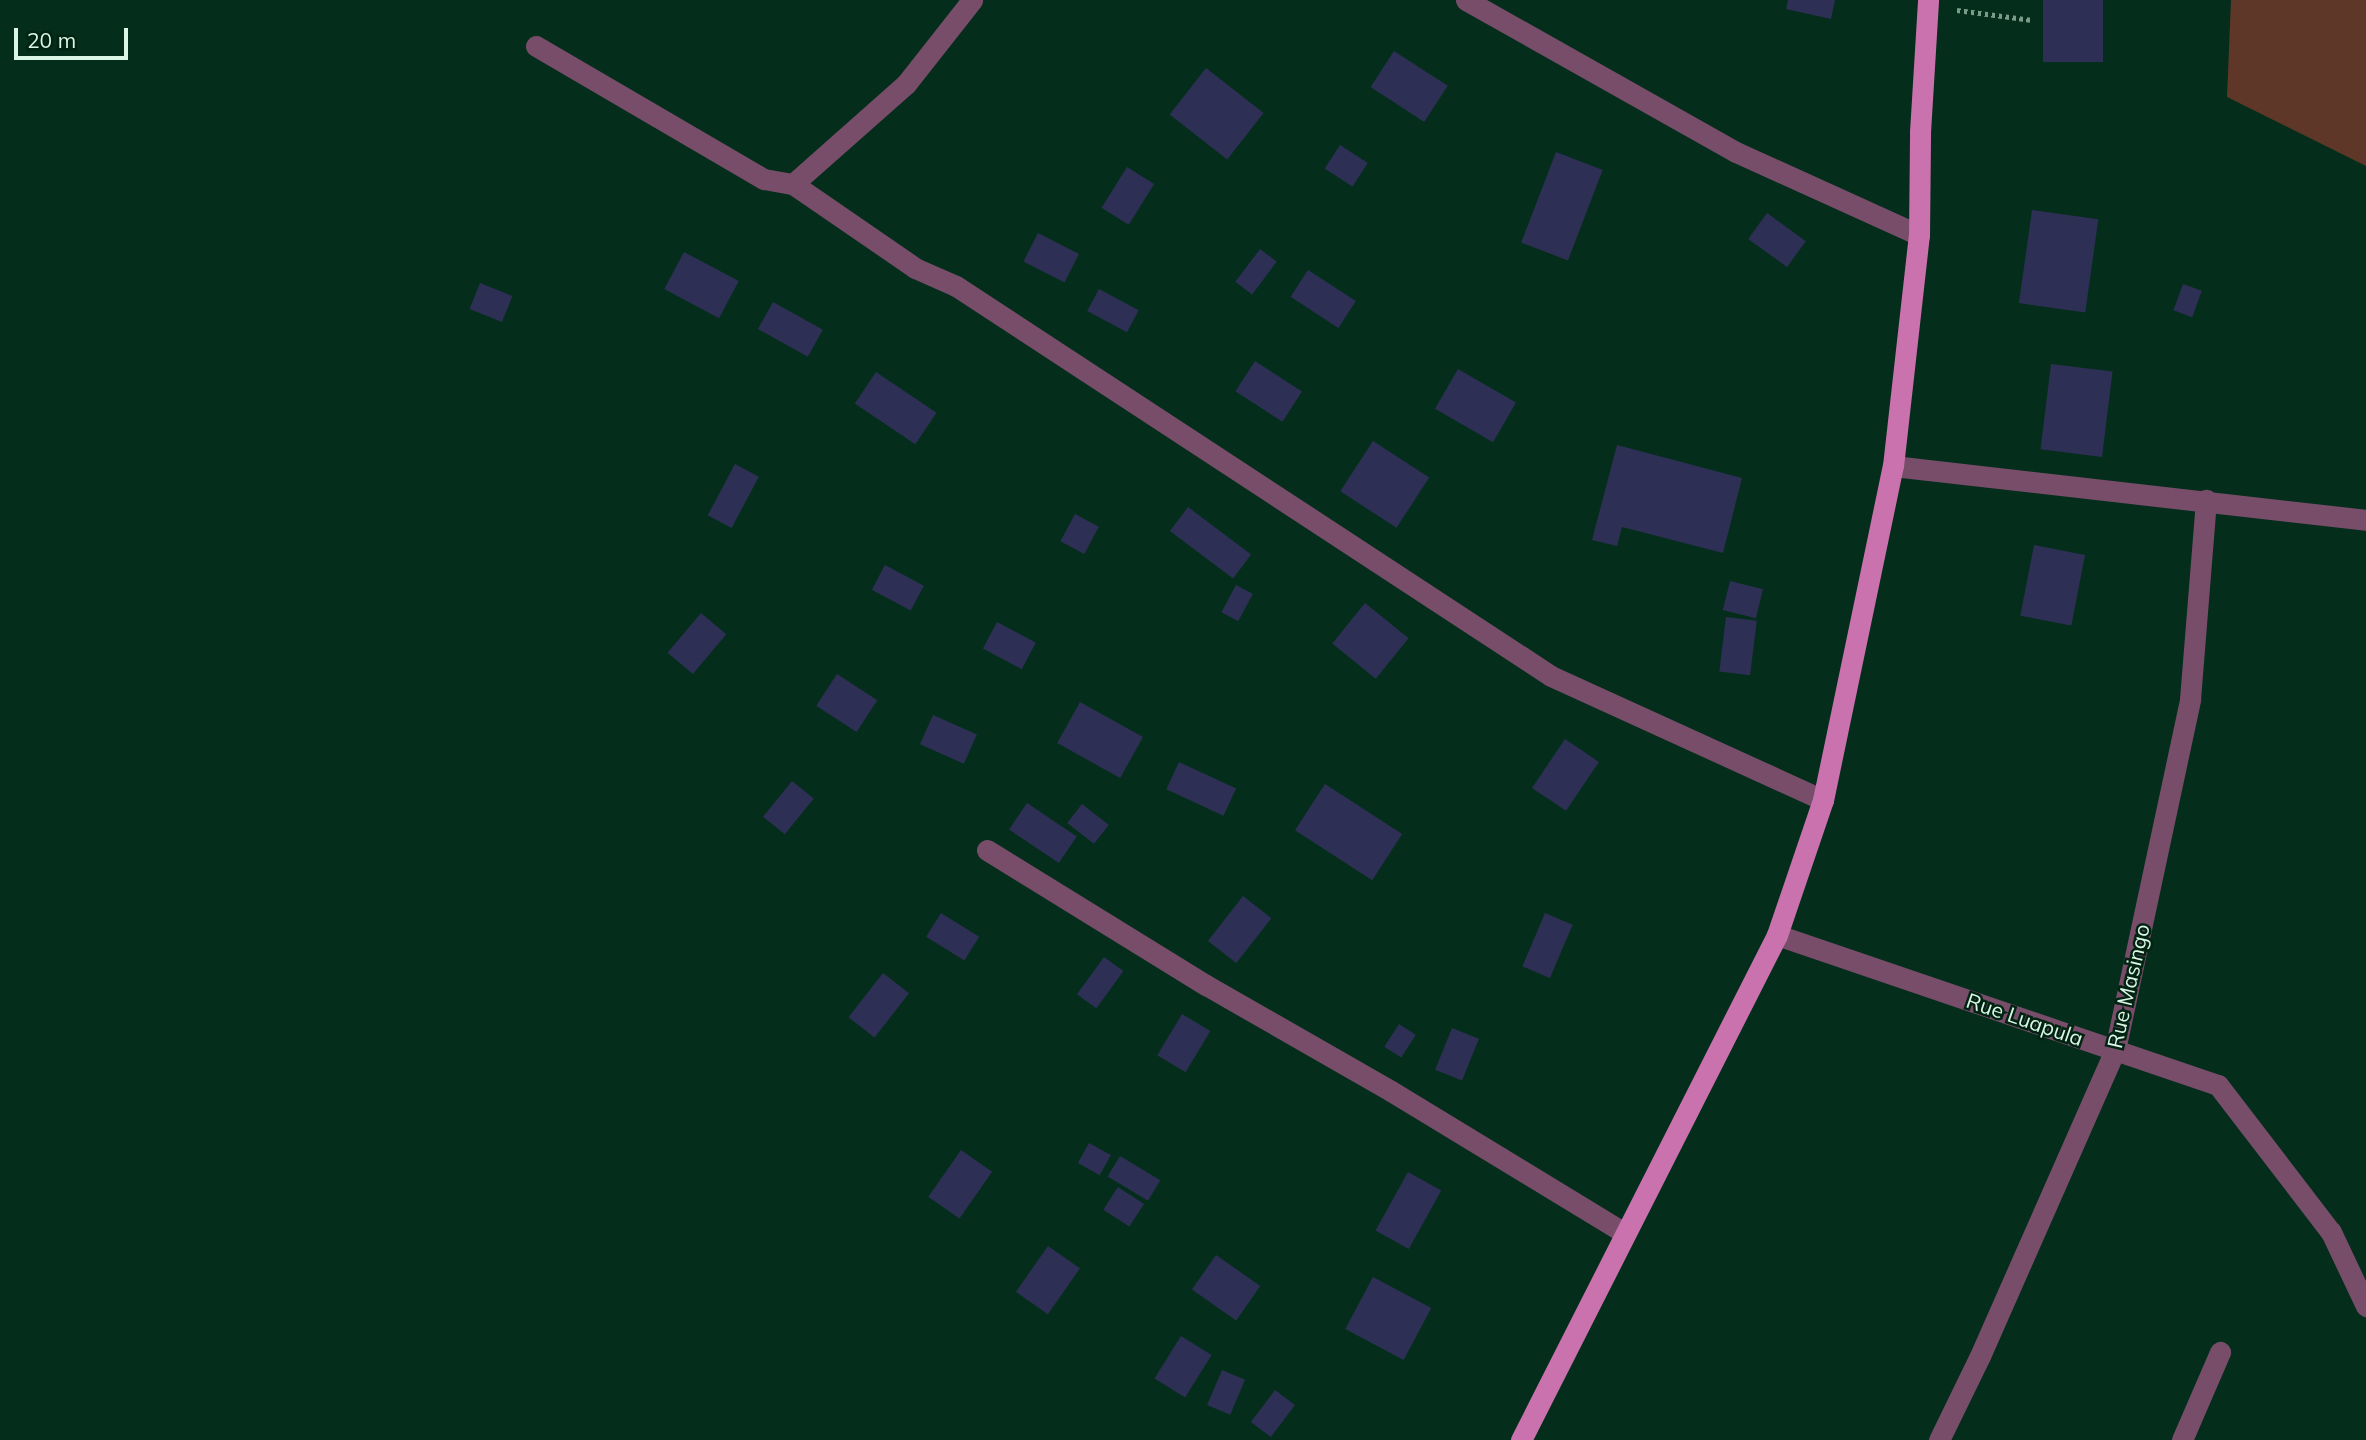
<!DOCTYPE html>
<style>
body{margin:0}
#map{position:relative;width:2366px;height:1440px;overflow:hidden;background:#052d1c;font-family:Mulish,sans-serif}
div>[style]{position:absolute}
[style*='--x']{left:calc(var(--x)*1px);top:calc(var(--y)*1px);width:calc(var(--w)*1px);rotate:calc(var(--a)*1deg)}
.green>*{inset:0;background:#5f3729}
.building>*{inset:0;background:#2e2f55;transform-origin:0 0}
.path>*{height:4.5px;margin-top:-2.25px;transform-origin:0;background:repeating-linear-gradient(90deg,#7a9a8a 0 3.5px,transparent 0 7px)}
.minor>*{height:21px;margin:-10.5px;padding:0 10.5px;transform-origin:10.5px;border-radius:10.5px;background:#774d69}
.major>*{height:21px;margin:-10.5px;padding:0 10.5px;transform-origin:10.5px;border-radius:10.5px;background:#c972ad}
span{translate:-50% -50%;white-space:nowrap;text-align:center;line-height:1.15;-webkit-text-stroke:5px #002312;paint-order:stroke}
.street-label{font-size:21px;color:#dcf6e6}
.scale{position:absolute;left:14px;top:28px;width:114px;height:32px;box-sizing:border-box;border:4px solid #dcf6e6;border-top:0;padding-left:9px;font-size:21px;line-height:24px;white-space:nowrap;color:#dcf6e6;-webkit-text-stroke:5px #002312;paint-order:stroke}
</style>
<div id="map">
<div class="green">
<div style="clip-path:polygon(2231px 0,2366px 0,2366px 166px,2227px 97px)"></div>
</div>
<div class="building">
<div style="clip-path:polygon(1788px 0,1835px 0,1831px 19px,1786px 9px)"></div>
<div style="left:2043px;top:0;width:60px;height:62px"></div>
<div style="left:1394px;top:51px;width:64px;height:43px;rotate:33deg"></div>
<div style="left:1206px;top:68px;width:73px;height:59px;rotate:38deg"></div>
<div style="left:1340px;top:145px;width:33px;height:28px;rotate:33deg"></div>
<div style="left:1556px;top:152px;width:50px;height:97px;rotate:21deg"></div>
<div style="left:1127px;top:167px;width:32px;height:48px;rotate:32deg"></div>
<div style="left:2032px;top:210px;width:67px;height:94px;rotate:8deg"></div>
<div style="left:1767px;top:213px;width:48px;height:32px;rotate:36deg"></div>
<div style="left:1038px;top:233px;width:46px;height:32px;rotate:27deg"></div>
<div style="left:1260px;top:249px;width:21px;height:41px;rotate:37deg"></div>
<div style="left:684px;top:252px;width:62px;height:42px;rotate:28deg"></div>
<div style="left:1308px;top:270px;width:57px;height:32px;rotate:33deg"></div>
<div style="left:480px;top:283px;width:35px;height:28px;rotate:22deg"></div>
<div style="left:2183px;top:284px;width:20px;height:28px;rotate:20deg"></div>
<div style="left:1099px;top:289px;width:45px;height:25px;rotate:28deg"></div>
<div style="left:773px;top:302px;width:57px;height:31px;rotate:29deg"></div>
<div style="left:1255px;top:361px;width:56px;height:36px;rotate:33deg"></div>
<div style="left:2051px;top:364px;width:62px;height:86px;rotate:7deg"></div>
<div style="left:1458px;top:369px;width:67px;height:46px;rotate:30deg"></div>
<div style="left:876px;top:372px;width:73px;height:38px;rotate:34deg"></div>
<div style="left:1373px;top:441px;width:67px;height:60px;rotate:33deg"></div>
<div style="clip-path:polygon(1617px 445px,1742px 478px,1723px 553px,1622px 527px,1617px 546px,1592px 540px)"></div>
<div style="left:735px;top:464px;width:27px;height:58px;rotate:28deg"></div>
<div style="left:1188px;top:507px;width:79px;height:30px;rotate:37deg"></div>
<div style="left:1075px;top:514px;width:27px;height:31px;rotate:28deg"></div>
<div style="left:2034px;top:545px;width:52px;height:72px;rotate:11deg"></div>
<div style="left:885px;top:565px;width:44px;height:28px;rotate:28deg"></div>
<div style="left:1730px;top:581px;width:34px;height:30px;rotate:14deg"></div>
<div style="left:1236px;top:585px;width:19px;height:31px;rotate:28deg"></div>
<div style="left:1365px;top:603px;width:56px;height:52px;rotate:39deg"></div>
<div style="left:701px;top:613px;width:33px;height:52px;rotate:40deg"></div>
<div style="left:1726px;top:617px;width:31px;height:55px;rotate:7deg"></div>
<div style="left:997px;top:622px;width:44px;height:30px;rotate:28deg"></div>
<div style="left:837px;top:674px;width:48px;height:38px;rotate:33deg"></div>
<div style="left:1080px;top:702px;width:72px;height:47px;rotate:29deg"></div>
<div style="left:933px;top:715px;width:48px;height:32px;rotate:24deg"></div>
<div style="left:1565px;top:739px;width:41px;height:59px;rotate:34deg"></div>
<div style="left:1179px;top:762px;width:63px;height:30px;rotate:25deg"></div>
<div style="left:792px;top:781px;width:28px;height:46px;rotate:39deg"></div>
<div style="left:1325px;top:784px;width:92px;height:55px;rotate:33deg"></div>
<div style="left:1027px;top:803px;width:60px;height:32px;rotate:34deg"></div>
<div style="left:1082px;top:804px;width:34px;height:24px;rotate:38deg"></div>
<div style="left:1243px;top:896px;width:36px;height:57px;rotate:38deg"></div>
<div style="left:941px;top:913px;width:45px;height:28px;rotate:32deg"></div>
<div style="left:1545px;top:913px;width:30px;height:58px;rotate:23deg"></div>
<div style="left:1104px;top:957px;width:24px;height:46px;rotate:36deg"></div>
<div style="left:883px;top:973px;width:33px;height:56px;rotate:38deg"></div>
<div style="left:1182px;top:1014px;width:33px;height:48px;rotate:31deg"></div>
<div style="left:1399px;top:1024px;width:20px;height:27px;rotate:33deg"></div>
<div style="left:1452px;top:1028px;width:29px;height:45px;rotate:22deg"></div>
<div style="left:1089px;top:1143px;width:25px;height:23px;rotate:29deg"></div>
<div style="left:961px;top:1150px;width:38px;height:57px;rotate:35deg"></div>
<div style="left:1120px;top:1156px;width:47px;height:24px;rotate:31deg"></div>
<div style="left:1408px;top:1172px;width:38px;height:67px;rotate:29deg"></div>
<div style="left:1118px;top:1187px;width:31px;height:27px;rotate:33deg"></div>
<div style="left:1048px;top:1246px;width:39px;height:56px;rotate:35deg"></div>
<div style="left:1216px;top:1255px;width:54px;height:42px;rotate:35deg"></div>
<div style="left:1373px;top:1277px;width:66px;height:59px;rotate:28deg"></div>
<div style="left:1181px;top:1336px;width:36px;height:50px;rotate:32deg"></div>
<div style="left:1222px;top:1370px;width:25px;height:38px;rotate:23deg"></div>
<div style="left:1275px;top:1390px;width:25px;height:40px;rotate:37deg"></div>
</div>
<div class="path">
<div style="--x:1957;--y:10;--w:76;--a:7.6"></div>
</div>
<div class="minor">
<div style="--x:1466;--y:0;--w:310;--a:29.4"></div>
<div style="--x:1736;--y:152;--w:201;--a:24.4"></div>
<div style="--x:536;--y:46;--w:264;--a:30.3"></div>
<div style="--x:764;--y:179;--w:29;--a:10"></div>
<div style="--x:793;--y:184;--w:148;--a:34.5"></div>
<div style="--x:915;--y:268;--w:45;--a:23.7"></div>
<div style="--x:956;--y:286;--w:711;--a:33.24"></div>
<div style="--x:1551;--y:676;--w:299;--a:24.5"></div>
<div style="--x:793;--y:184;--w:151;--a:-41.5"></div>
<div style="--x:906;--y:84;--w:107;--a:-51.8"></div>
<div style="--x:1893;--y:466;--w:476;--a:6.5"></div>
<div style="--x:987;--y:850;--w:257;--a:31.7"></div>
<div style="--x:1206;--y:985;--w:213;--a:29.8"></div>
<div style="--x:1391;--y:1091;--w:274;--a:31.3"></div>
<div style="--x:1777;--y:935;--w:466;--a:18.8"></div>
<div style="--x:2218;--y:1085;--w:185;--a:52.5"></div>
<div style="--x:2331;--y:1232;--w:82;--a:64.7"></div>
<div style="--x:1939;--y:1440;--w:93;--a:-64"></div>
<div style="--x:1980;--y:1356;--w:334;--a:-66.2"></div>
<div style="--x:2115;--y:1050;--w:359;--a:-77.9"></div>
<div style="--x:2190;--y:699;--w:200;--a:-85.4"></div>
<div style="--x:2182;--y:1440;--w:96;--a:-66.6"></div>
</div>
<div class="major">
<div style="--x:1521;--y:1440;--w:566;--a:-63.12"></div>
<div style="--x:1777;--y:935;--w:143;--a:-71.2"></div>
<div style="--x:1823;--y:800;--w:341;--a:-78.2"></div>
<div style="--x:1893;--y:466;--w:232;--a:-83.6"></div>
<div style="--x:1919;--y:235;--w:103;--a:-89.4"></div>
<div style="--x:1920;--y:132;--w:132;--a:-86.5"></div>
</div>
<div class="street-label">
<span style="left:2128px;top:986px;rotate:-77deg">Rue Masingo</span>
<span style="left:2025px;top:1019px;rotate:19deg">Rue Luapula</span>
</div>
<div class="scale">20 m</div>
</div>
